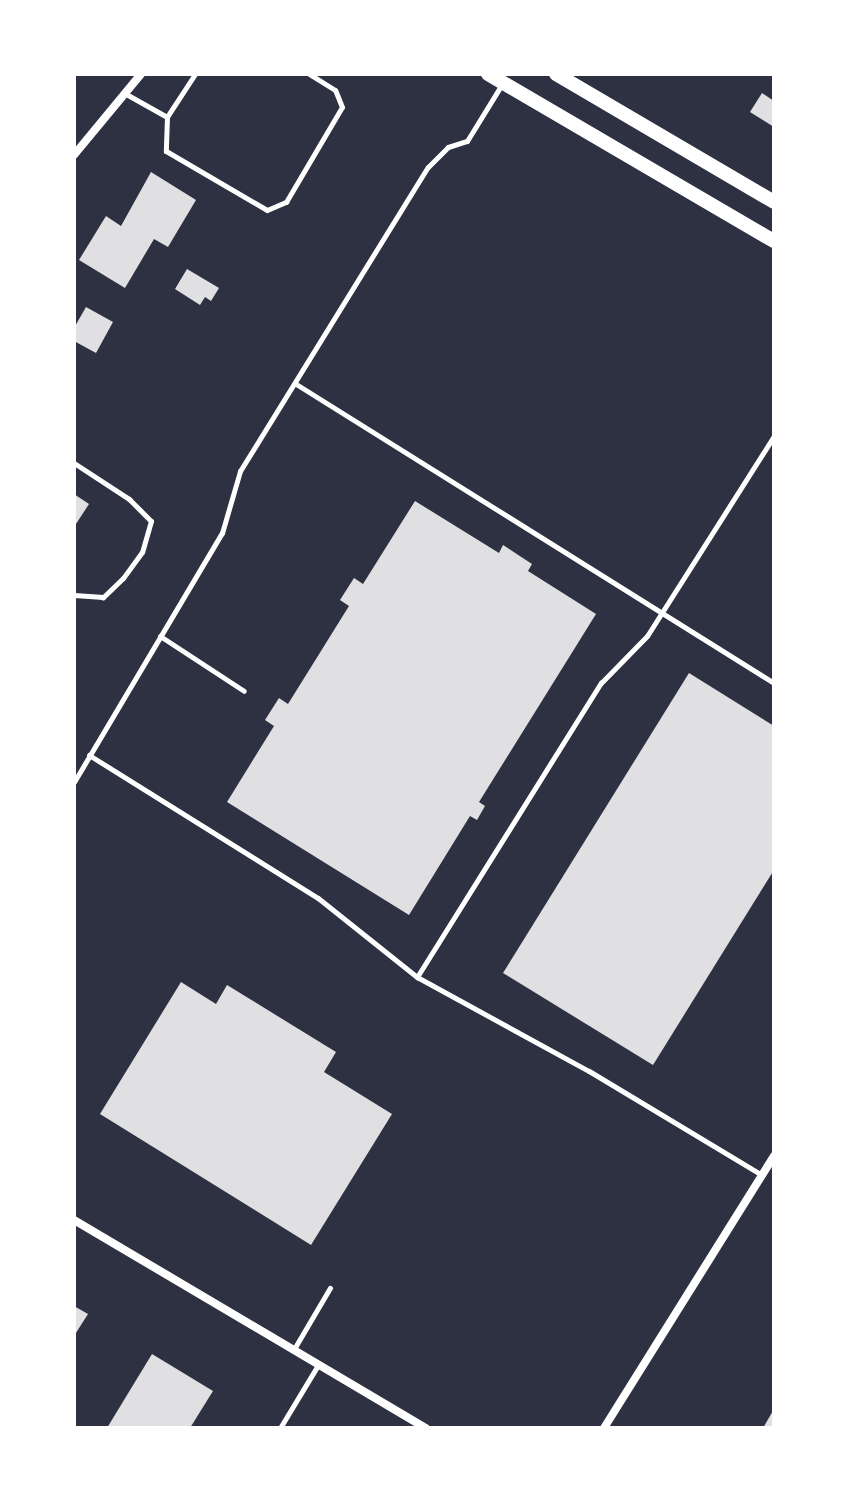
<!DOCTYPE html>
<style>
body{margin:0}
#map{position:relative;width:848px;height:1502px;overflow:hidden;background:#2d3142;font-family:"Playfair Display",serif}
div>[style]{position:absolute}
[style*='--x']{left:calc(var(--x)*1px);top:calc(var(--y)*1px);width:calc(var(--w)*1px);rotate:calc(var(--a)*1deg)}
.building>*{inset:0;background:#e0e0e3}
.service>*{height:5px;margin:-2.5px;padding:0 2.5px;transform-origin:2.5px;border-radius:2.5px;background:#fff}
.minor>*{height:8px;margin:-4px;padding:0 4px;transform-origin:4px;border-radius:4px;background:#fff}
.secondary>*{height:14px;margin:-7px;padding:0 7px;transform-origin:7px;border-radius:7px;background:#fff}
span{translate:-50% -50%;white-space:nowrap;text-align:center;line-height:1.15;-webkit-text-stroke:6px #fff;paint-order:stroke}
.frame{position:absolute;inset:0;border:76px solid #fff;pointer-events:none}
</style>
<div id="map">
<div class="building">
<div style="clip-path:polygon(762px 93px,774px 101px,774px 127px,750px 112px)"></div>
<div style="clip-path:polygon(151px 172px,196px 200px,168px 247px,154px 239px,125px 288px,79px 260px,106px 216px,121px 226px)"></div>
<div style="clip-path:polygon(187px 269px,219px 288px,211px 301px,205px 297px,200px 305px,175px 289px)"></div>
<div style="clip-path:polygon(86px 307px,113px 322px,96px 353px,74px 341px,74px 328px)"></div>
<div style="clip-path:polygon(74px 494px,89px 504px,74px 527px)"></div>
<div style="clip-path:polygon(415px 501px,499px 553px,503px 545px,532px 564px,528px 571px,596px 614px,479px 802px,485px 806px,477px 820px,470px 816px,409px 915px,227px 802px,274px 726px,265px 720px,279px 698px,288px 704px,349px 606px,340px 600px,354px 578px,363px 584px)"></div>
<div style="clip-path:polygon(689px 673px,774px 726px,774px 870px,653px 1065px,503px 973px)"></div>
<div style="clip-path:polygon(181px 982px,216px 1004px,227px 985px,336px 1052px,324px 1072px,392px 1114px,311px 1245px,100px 1114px)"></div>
<div style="clip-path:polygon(74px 1306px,88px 1314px,74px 1336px)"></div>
<div style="clip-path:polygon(152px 1354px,213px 1391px,190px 1428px,107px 1428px)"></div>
<div style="clip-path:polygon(774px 1409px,774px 1428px,763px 1428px)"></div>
</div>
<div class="service">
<div style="--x:195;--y:74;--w:51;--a:123.1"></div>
<div style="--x:167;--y:117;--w:34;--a:92"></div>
<div style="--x:166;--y:151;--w:117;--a:30.3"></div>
<div style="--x:267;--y:210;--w:21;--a:-23"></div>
<div style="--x:286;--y:202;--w:110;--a:-59.5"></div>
<div style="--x:342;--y:107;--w:18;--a:-112"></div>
<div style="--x:335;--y:90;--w:31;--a:-148"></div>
<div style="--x:126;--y:94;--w:47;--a:29.3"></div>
<div style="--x:296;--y:384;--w:564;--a:32.03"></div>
<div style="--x:74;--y:463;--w:66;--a:33.2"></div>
<div style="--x:129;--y:499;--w:31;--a:45"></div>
<div style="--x:151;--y:521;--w:32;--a:106"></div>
<div style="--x:142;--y:552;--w:32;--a:126"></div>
<div style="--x:123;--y:578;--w:28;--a:136"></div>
<div style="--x:103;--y:597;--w:29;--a:-176"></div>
<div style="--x:160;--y:636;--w:100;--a:33.2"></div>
<div style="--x:89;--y:755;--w:270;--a:32"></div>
<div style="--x:318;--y:898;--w:127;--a:38.6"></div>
<div style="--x:417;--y:977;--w:196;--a:28.7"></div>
<div style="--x:589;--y:1071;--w:202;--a:31"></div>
<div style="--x:74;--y:782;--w:290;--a:-59.3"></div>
<div style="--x:222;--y:533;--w:65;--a:-73.8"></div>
<div style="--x:240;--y:471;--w:357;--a:-58.3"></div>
<div style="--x:428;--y:167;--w:28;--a:-45"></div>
<div style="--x:448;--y:147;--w:20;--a:-18"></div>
<div style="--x:467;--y:141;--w:67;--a:-58.4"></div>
<div style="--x:417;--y:977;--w:347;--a:-58"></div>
<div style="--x:601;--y:683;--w:66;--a:-45.6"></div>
<div style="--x:647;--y:636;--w:237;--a:-57.6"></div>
<div style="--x:294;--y:1349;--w:71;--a:-59.5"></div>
<div style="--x:280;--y:1428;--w:74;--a:-58.9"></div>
</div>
<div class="minor">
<div style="--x:74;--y:155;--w:105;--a:-50.4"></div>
<div style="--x:74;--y:1220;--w:409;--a:30.6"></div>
<div style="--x:604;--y:1428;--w:321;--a:-58"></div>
</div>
<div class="secondary">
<div style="--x:488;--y:74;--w:331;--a:30.3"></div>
<div style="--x:556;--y:74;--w:253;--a:30.4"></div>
</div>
<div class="frame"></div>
</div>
